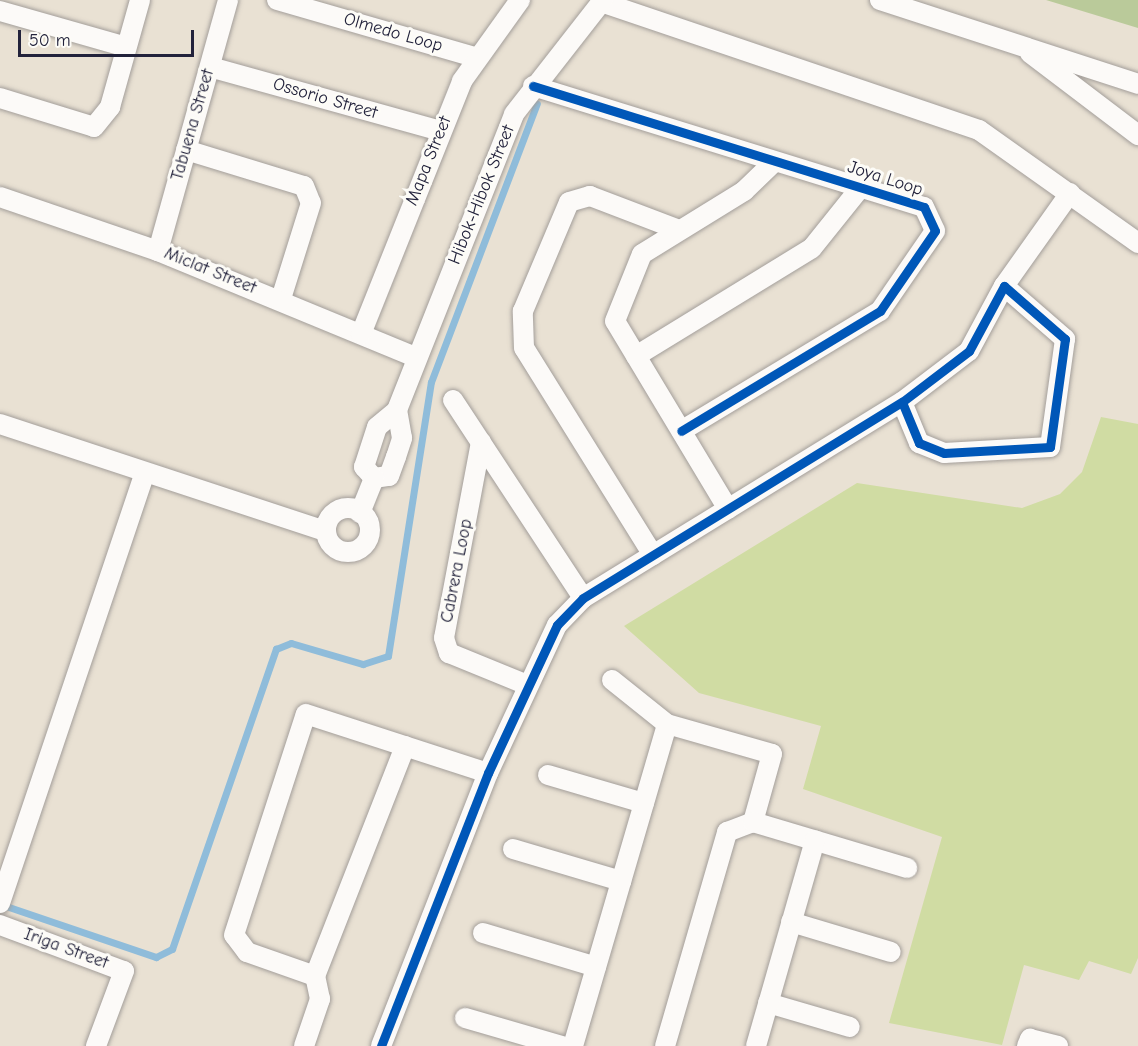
<!DOCTYPE html>
<style>
body{margin:0}
#map{position:relative;width:1138px;height:1046px;overflow:hidden;background:#e9e1d3;font-family:"Comic Neue",sans-serif}
div>[style]{position:absolute}
[style*='--x']{left:calc(var(--x)*1px);top:calc(var(--y)*1px);width:calc(var(--w)*1px);rotate:calc(var(--a)*1deg)}
.green>*{inset:0;background:#d0dca3}
.forest>*{inset:0;background:#baca9a}
.stream>*{height:7px;margin:-3.5px;padding:0 3.5px;transform-origin:3.5px;border-radius:3.5px;background:#8fbcda}
.roads{filter:drop-shadow(0 0 2px #a39e9a) drop-shadow(0 0 2px #a39e9a)}
.minor>*{height:20px;margin:-10px;padding:0 10px;transform-origin:10px;border-radius:10px;background:#fcfaf8}
.minor>.ring{margin:-10px;padding:0;box-sizing:content-box;background:none;border:20px solid #fcfaf8;border-radius:50%}
.cycleway>*{height:9px;margin:-4.5px;padding:0 4.5px;transform-origin:4.5px;border-radius:4.5px;background:#0057b8}
span{translate:-50% -50%;white-space:nowrap;text-align:center;line-height:1.15;-webkit-text-stroke:6px #fdfcf7;paint-order:stroke}
.street-label{font-size:18px;color:#22223b}
.scale{position:absolute;left:18px;top:30px;width:176px;height:27px;box-sizing:border-box;border:3px solid #22223b;border-top:0;padding-left:8px;font-size:18px;line-height:21px;white-space:nowrap;color:#22223b;-webkit-text-stroke:4px #fdfcf7;paint-order:stroke}
</style>
<div id="map">
<div class="green">
<div style="clip-path:polygon(1101px 417px,1138px 424px,1138px 958px,1131px 974px,1089px 961px,1079px 980px,1024px 965px,1002px 1045px,889px 1023px,942px 837px,803px 789px,821px 726px,699px 693px,624px 626px,857px 483px,1022px 508px,1060px 494px,1082px 472px)"></div>
</div>
<div class="forest">
<div style="clip-path:polygon(1046px 0,1138px 0,1138px 28px)"></div>
</div>
<div class="stream">
<div style="--x:0;--y:904;--w:165;--a:18.8"></div>
<div style="--x:156;--y:957;--w:18;--a:-27"></div>
<div style="--x:172;--y:949;--w:318;--a:-70.9"></div>
<div style="--x:276;--y:649;--w:16;--a:-22"></div>
<div style="--x:291;--y:643;--w:75;--a:16.3"></div>
<div style="--x:363;--y:664;--w:26;--a:-18"></div>
<div style="--x:388;--y:656;--w:277;--a:-81.1"></div>
<div style="--x:431;--y:382;--w:298;--a:-69.2"></div>
</div>
<div class="roads">
<div class="minor">
<div style="--x:277;--y:0;--w:206;--a:16.1"></div>
<div style="--x:880;--y:0;--w:271;--a:18"></div>
<div style="--x:601;--y:2;--w:399;--a:18.7"></div>
<div style="--x:979;--y:130;--w:195;--a:35.4"></div>
<div style="--x:0;--y:11;--w:131;--a:15.9"></div>
<div style="--x:1030;--y:53;--w:136;--a:37.2"></div>
<div style="--x:210;--y:67;--w:239;--a:15.5"></div>
<div style="--x:533;--y:86;--w:409;--a:17.2"></div>
<div style="--x:924;--y:207;--w:26;--a:65"></div>
<div style="--x:935;--y:231;--w:97;--a:124.5"></div>
<div style="--x:880;--y:311;--w:232;--a:148.9"></div>
<div style="--x:0;--y:98;--w:98;--a:17.1"></div>
<div style="--x:94;--y:127;--w:26;--a:-51"></div>
<div style="--x:110;--y:107;--w:111;--a:-74.3"></div>
<div style="--x:186;--y:150;--w:123;--a:17"></div>
<div style="--x:304;--y:186;--w:18;--a:68"></div>
<div style="--x:311;--y:203;--w:101;--a:107.4"></div>
<div style="--x:0;--y:197;--w:167;--a:18.9"></div>
<div style="--x:158;--y:251;--w:280;--a:22.4"></div>
<div style="--x:158;--y:251;--w:261;--a:-74.4"></div>
<div style="--x:1004;--y:286;--w:114;--a:-54.6"></div>
<div style="--x:361;--y:334;--w:272;--a:-68.2"></div>
<div style="--x:462;--y:81;--w:100;--a:-54.4"></div>
<div style="--x:636;--y:356;--w:206;--a:-31.5"></div>
<div style="--x:812;--y:248;--w:77;--a:-51.3"></div>
<div style="--x:453;--y:400;--w:237;--a:56.7"></div>
<div style="--x:0;--y:424;--w:343;--a:18.2"></div>
<div style="--x:481;--y:442;--w:199;--a:100.7"></div>
<div style="--x:444;--y:638;--w:16;--a:72"></div>
<div style="--x:449;--y:653;--w:82;--a:22.2"></div>
<div style="--x:374;--y:478;--w:15;--a:-132"></div>
<div style="--x:364;--y:467;--w:42;--a:-72"></div>
<div style="--x:377;--y:427;--w:26;--a:-40"></div>
<div style="--x:397;--y:410;--w:318;--a:-68.4"></div>
<div style="--x:514;--y:114;--w:145;--a:-52"></div>
<div style="--x:374;--y:478;--w:15;--a:-8"></div>
<div style="--x:389;--y:476;--w:20;--a:-70"></div>
<div style="--x:396;--y:457;--w:20;--a:-72"></div>
<div style="--x:402;--y:438;--w:28;--a:-100"></div>
<div class="ring" style="left:326px;top:508px;width:24px;height:24px"></div>
<div style="--x:728;--y:509;--w:219;--a:-121"></div>
<div style="--x:615;--y:321;--w:72;--a:-68.1"></div>
<div style="--x:642;--y:254;--w:120;--a:-31.7"></div>
<div style="--x:744;--y:191;--w:40;--a:-44"></div>
<div style="--x:360;--y:513;--w:38;--a:-68"></div>
<div style="--x:653;--y:555;--w:244;--a:-121.9"></div>
<div style="--x:524;--y:348;--w:37;--a:-92"></div>
<div style="--x:523;--y:311;--w:118;--a:-67.1"></div>
<div style="--x:569;--y:202;--w:22;--a:-16"></div>
<div style="--x:590;--y:196;--w:95;--a:20.9"></div>
<div style="--x:612;--y:680;--w:70;--a:38.7"></div>
<div style="--x:667;--y:724;--w:109;--a:15.9"></div>
<div style="--x:772;--y:754;--w:71;--a:105.6"></div>
<div style="--x:548;--y:775;--w:100;--a:16.3"></div>
<div style="--x:513;--y:849;--w:113;--a:16.5"></div>
<div style="--x:0;--y:903;--w:454;--a:-71.4"></div>
<div style="--x:791;--y:922;--w:104;--a:16.7"></div>
<div style="--x:0;--y:925;--w:132;--a:20.4"></div>
<div style="--x:124;--y:971;--w:80;--a:110.5"></div>
<div style="--x:483;--y:933;--w:118;--a:16.7"></div>
<div style="--x:315;--y:976;--w:72;--a:-160.6"></div>
<div style="--x:247;--y:952;--w:21;--a:-127"></div>
<div style="--x:234;--y:935;--w:232;--a:-72"></div>
<div style="--x:306;--y:714;--w:191;--a:18"></div>
<div style="--x:768;--y:1003;--w:85;--a:16.3"></div>
<div style="--x:465;--y:1018;--w:101;--a:16.1"></div>
<div style="--x:304;--y:1046;--w:50;--a:-71.2"></div>
<div style="--x:320;--y:999;--w:24;--a:-102"></div>
<div style="--x:315;--y:976;--w:247;--a:-68.6"></div>
<div style="--x:381;--y:1046;--w:293;--a:-68.6"></div>
<div style="--x:488;--y:773;--w:163;--a:-65"></div>
<div style="--x:557;--y:625;--w:37;--a:-46"></div>
<div style="--x:583;--y:598;--w:374;--a:-31.6"></div>
<div style="--x:902;--y:402;--w:84;--a:-37.3"></div>
<div style="--x:969;--y:351;--w:74;--a:-61.7"></div>
<div style="--x:1004;--y:286;--w:81;--a:41"></div>
<div style="--x:1065;--y:339;--w:109;--a:97.9"></div>
<div style="--x:1050;--y:447;--w:106;--a:176.8"></div>
<div style="--x:944;--y:453;--w:27;--a:-158"></div>
<div style="--x:919;--y:443;--w:44;--a:-112.5"></div>
<div style="--x:573;--y:1046;--w:335;--a:-73.7"></div>
<div style="--x:665;--y:1046;--w:223;--a:-73.8"></div>
<div style="--x:727;--y:832;--w:28;--a:-21"></div>
<div style="--x:753;--y:822;--w:161;--a:16.6"></div>
<div style="--x:756;--y:1046;--w:214;--a:-74"></div>
<div style="--x:1027;--y:1046;--w:8;--a:-67"></div>
<div style="--x:1030;--y:1039;--w:29;--a:14"></div>
</div>
</div>
<div class="cycleway">
<div style="--x:533;--y:86;--w:409;--a:17.2"></div>
<div style="--x:924;--y:207;--w:26;--a:65"></div>
<div style="--x:935;--y:231;--w:97;--a:124.5"></div>
<div style="--x:880;--y:311;--w:232;--a:148.9"></div>
<div style="--x:381;--y:1046;--w:293;--a:-68.6"></div>
<div style="--x:488;--y:773;--w:163;--a:-65"></div>
<div style="--x:557;--y:625;--w:37;--a:-46"></div>
<div style="--x:583;--y:598;--w:374;--a:-31.6"></div>
<div style="--x:902;--y:402;--w:84;--a:-37.3"></div>
<div style="--x:969;--y:351;--w:74;--a:-61.7"></div>
<div style="--x:1004;--y:286;--w:81;--a:41"></div>
<div style="--x:1065;--y:339;--w:109;--a:97.9"></div>
<div style="--x:1050;--y:447;--w:106;--a:176.8"></div>
<div style="--x:944;--y:453;--w:27;--a:-158"></div>
<div style="--x:919;--y:443;--w:44;--a:-112.5"></div>
</div>
<div class="street-label">
<span style="left:393px;top:33px;rotate:16deg">Olmedo Loop</span>
<span style="left:325px;top:99px;rotate:16deg">Ossorio Street</span>
<span style="left:193px;top:125px;rotate:-74deg">Tabuena Street</span>
<span style="left:429px;top:161px;rotate:-68deg">Mapa Street</span>
<span style="left:885px;top:179px;rotate:18deg">Joya Loop</span>
<span style="left:482px;top:195px;rotate:-68deg">Hibok-Hibok Street</span>
<span style="left:210px;top:271px;rotate:22deg">Miclat Street</span>
<span style="left:457px;top:571px;rotate:-79deg">Cabrera Loop</span>
<span style="left:66px;top:949px;rotate:20deg">Iriga Street</span>
</div>
<div class="scale">50 m</div>
</div>
